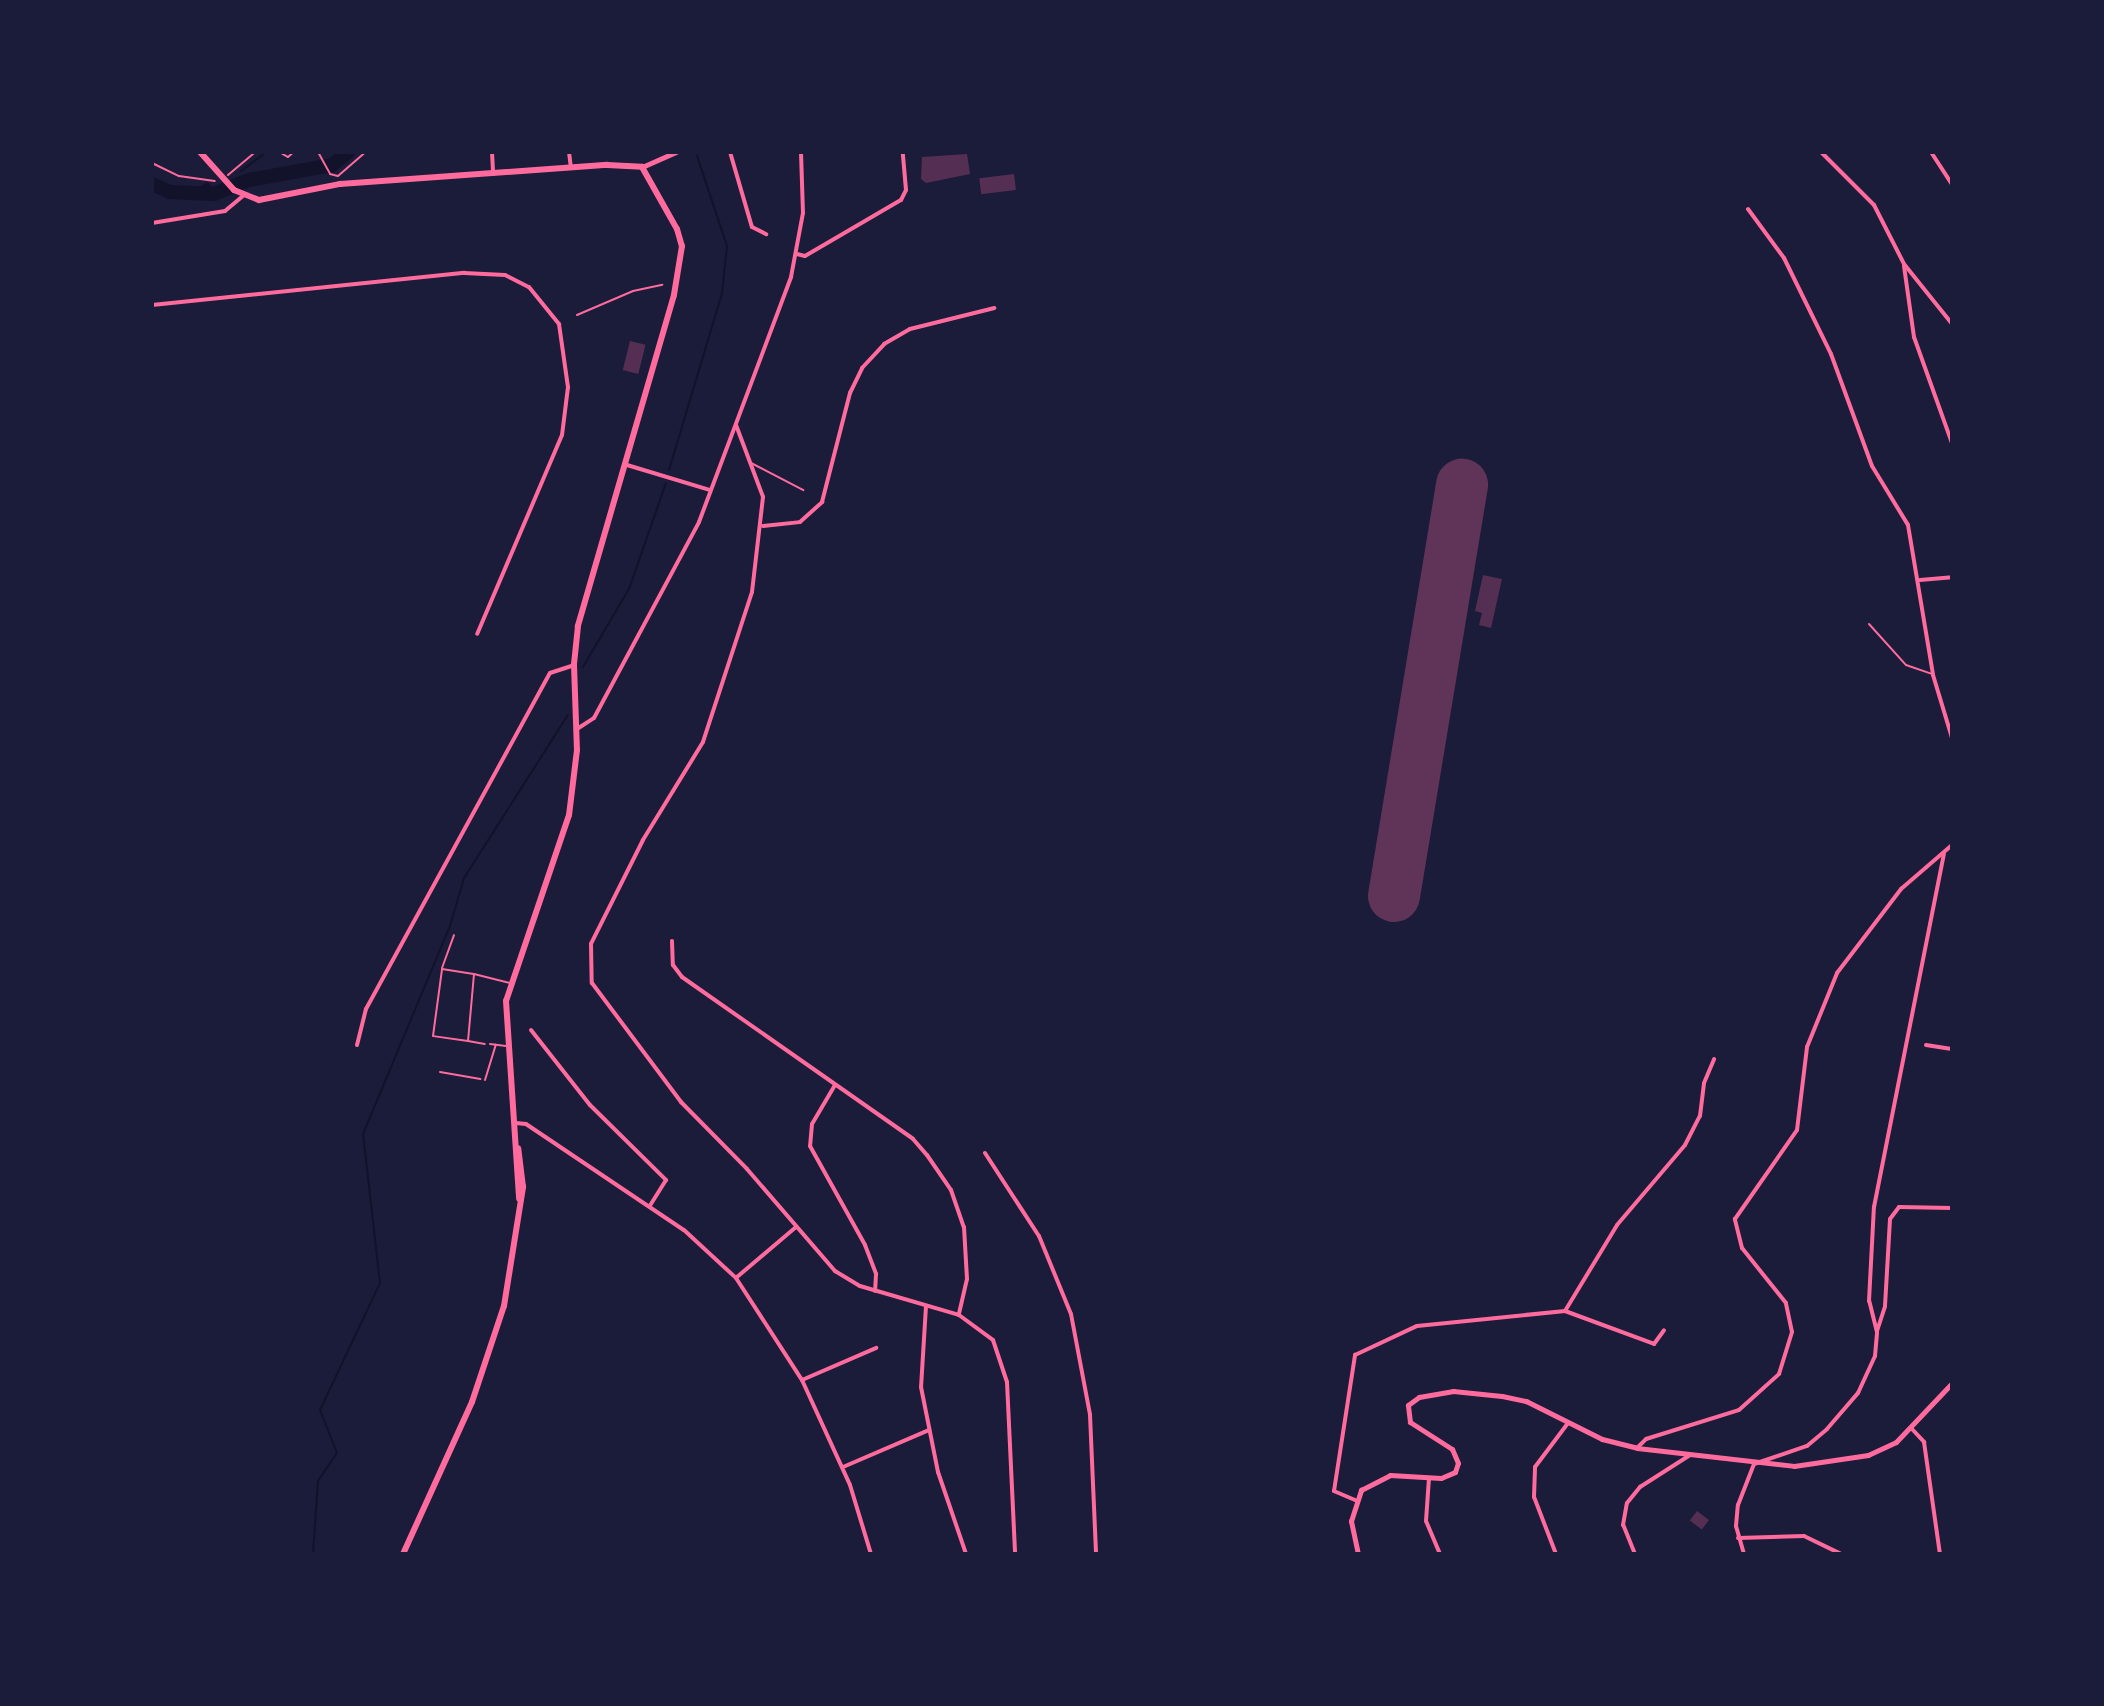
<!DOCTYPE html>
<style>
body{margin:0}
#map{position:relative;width:2104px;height:1706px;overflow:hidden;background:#1b1b3a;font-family:"Open Sans",sans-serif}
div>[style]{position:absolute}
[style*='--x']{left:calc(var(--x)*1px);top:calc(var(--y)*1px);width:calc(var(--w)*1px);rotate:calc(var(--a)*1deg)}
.stream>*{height:2px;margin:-1px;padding:0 1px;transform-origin:1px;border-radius:1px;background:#12122b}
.canal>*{height:8px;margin:-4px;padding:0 4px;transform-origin:4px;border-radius:4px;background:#12122b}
.river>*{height:14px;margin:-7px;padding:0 7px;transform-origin:7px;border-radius:7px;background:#12122b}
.runway>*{height:52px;margin:-26px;padding:0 26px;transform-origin:26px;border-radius:26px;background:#603358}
.building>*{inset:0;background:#542f53;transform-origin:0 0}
.path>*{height:2px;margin:-1px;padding:0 1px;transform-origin:1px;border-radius:1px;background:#ff6b9d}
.service>*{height:2px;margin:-1px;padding:0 1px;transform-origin:1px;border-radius:1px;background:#ff6b9d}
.minor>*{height:4px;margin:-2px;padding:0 2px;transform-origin:2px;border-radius:2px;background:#ff6b9d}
.tertiary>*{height:5px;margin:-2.5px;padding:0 2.5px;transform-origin:2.5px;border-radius:2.5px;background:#ff6b9d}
.secondary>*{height:6px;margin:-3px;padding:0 3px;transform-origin:3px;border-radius:3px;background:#ff6b9d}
span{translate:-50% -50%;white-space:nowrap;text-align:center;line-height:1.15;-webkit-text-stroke:6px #1b1b3a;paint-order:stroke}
.frame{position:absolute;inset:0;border:154px solid #1b1b3a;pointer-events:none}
</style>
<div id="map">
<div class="stream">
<div style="--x:241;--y:171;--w:31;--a:-37"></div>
<div style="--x:669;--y:470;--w:185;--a:-73.3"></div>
<div style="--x:722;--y:293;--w:47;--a:-83.9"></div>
<div style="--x:727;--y:246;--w:95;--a:-108.4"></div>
<div style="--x:583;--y:667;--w:91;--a:-59.5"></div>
<div style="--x:629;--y:589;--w:112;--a:-70.8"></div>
<div style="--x:313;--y:1554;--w:73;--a:-86.1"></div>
<div style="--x:318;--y:1481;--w:34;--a:-56"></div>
<div style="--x:337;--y:1453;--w:46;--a:-111.6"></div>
<div style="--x:320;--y:1410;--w:140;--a:-64.7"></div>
<div style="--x:380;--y:1283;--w:150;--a:-96.5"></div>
<div style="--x:363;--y:1134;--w:225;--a:-67.3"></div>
<div style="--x:450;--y:926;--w:50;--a:-73.7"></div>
<div style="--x:464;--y:878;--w:193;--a:-57.5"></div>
</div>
<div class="canal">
<div style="--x:195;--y:196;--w:15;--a:-37"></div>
</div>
<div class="river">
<div style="--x:152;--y:184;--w:20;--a:24"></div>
<div style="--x:170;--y:192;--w:44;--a:2.6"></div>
<div style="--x:214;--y:194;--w:38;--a:-22"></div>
<div style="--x:249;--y:180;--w:84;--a:-10.2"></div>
<div style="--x:332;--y:165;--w:21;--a:-39"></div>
</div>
<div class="runway">
<div style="--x:1394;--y:896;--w:417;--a:-80.6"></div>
</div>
<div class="building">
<div style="clip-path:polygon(967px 154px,970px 174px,926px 183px,921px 179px,922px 157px)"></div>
<div style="left:1014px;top:174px;width:16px;height:35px;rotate:83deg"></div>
<div style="left:630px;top:341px;width:16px;height:30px;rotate:14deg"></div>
<div style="clip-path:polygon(1483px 575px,1502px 579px,1491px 628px,1479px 625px,1482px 613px,1475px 611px)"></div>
<div style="left:1697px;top:1511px;width:15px;height:12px;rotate:37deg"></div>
</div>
<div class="path">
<div style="--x:279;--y:152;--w:10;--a:29"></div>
<div style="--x:288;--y:157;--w:8;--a:-40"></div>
<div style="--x:318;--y:152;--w:25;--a:61"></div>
<div style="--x:330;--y:174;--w:8;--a:14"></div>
<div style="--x:338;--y:176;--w:37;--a:-41"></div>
<div style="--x:152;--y:163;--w:30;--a:26"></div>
<div style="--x:179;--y:176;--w:36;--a:8"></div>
<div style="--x:228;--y:175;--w:35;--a:-40"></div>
<div style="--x:577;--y:315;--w:61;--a:-23.2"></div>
<div style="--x:633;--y:291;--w:30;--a:-12"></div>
<div style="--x:442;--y:968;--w:35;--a:-70"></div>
<div style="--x:442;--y:969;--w:32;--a:9"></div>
<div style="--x:474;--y:974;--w:67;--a:95.1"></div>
<div style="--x:468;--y:1041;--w:35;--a:-172"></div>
<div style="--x:433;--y:1036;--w:68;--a:-82.3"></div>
<div style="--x:468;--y:1041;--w:17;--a:10"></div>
<div style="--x:440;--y:1072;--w:41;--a:9.9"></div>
</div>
<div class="service">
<div style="--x:751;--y:463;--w:59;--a:27.4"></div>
<div style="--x:1869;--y:624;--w:55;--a:47.9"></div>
<div style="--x:1906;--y:665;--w:28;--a:19"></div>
<div style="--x:474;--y:974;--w:37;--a:14"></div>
<div style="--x:490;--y:1044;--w:16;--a:7"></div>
<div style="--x:485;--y:1080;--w:37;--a:-73"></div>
</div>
<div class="minor">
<div style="--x:492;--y:152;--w:22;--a:87"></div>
<div style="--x:569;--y:152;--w:16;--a:83"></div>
<div style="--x:730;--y:152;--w:78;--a:73.7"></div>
<div style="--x:752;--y:227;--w:16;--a:27"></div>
<div style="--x:1821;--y:152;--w:75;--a:45"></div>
<div style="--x:1874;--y:205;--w:66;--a:63"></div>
<div style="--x:1904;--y:264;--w:77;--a:51.3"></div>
<div style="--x:1931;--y:152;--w:38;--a:57"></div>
<div style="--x:1748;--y:209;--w:61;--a:53.7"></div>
<div style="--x:1784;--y:258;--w:107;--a:63.9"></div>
<div style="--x:1831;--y:354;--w:119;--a:69.9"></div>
<div style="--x:1872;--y:466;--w:69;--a:58.6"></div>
<div style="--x:1908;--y:525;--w:152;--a:80.5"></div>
<div style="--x:1933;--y:675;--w:66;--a:73.2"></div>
<div style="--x:152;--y:223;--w:74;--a:-9.3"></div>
<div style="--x:225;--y:211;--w:23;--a:-40"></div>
<div style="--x:797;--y:254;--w:8;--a:14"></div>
<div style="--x:805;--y:256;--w:111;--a:-30.3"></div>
<div style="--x:901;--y:200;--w:11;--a:-63"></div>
<div style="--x:906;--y:190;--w:38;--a:-95"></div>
<div style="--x:1904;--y:266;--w:72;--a:82"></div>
<div style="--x:1914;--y:337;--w:113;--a:70.3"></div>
<div style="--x:152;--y:305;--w:314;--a:-5.9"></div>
<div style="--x:464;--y:273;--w:41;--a:2.8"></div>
<div style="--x:505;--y:275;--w:27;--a:27"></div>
<div style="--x:529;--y:287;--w:48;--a:51"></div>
<div style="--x:559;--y:324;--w:64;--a:81.9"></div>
<div style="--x:568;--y:387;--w:48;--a:97.1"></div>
<div style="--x:562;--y:435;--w:216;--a:113.1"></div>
<div style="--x:736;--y:425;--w:77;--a:69.4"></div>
<div style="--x:763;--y:497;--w:96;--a:96.6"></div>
<div style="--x:752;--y:592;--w:158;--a:108.1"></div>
<div style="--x:703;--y:742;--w:115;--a:121.5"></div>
<div style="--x:643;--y:840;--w:116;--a:116.6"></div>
<div style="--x:591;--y:944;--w:39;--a:89"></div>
<div style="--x:592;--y:983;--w:149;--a:53.2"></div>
<div style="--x:681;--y:1102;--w:94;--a:45.4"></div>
<div style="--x:747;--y:1169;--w:135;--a:49.2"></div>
<div style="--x:835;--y:1271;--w:29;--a:31"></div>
<div style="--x:860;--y:1286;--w:103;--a:16.3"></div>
<div style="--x:959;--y:1315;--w:42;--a:36.3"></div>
<div style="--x:993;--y:1340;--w:44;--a:71.6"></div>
<div style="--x:1007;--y:1382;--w:172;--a:87.3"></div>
<div style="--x:627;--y:465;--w:87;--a:16.8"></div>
<div style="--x:763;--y:526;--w:37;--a:-6"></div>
<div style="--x:800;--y:522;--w:30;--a:-42"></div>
<div style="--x:822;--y:502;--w:113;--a:-75.6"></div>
<div style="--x:850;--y:393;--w:28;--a:-64"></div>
<div style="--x:862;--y:368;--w:33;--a:-47"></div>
<div style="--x:884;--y:344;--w:30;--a:-30"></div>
<div style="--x:910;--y:329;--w:87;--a:-14"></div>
<div style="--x:1920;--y:580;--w:32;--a:-5"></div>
<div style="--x:577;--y:729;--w:20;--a:-33"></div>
<div style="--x:594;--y:718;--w:222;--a:-61.8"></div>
<div style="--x:699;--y:522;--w:262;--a:-69.4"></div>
<div style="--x:791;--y:277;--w:65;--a:-79.4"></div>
<div style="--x:803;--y:213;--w:61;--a:-91.9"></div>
<div style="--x:672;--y:941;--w:24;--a:88"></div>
<div style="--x:673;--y:965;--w:15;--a:53"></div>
<div style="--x:682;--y:977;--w:282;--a:35"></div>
<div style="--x:913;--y:1139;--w:21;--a:49"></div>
<div style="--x:927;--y:1155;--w:42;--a:55.6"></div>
<div style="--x:951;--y:1190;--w:39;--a:71"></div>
<div style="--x:964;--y:1227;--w:52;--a:86.7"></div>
<div style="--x:967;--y:1279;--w:37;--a:103"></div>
<div style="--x:531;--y:1030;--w:95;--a:51.8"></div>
<div style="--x:590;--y:1105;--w:107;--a:44.6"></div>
<div style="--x:666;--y:1180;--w:31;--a:122"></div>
<div style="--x:357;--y:1045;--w:37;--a:-76"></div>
<div style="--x:366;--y:1009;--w:383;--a:-61.3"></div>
<div style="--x:550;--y:673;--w:25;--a:-18"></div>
<div style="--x:1926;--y:1045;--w:26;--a:9"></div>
<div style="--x:835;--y:1085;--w:45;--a:120.5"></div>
<div style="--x:812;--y:1124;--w:22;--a:95"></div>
<div style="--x:810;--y:1146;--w:113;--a:60.9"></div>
<div style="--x:865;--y:1245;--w:31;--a:69"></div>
<div style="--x:876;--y:1274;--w:17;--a:93"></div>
<div style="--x:516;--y:1123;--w:10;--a:6"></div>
<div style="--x:526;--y:1124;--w:190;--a:33.9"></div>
<div style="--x:684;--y:1230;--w:71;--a:42.7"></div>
<div style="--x:736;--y:1278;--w:121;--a:57.1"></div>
<div style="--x:802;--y:1380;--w:115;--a:65.4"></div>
<div style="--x:850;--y:1485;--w:72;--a:73.1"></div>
<div style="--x:985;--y:1153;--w:99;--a:57"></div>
<div style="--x:1039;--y:1236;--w:84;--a:67.7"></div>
<div style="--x:1071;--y:1314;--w:103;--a:79.3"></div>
<div style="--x:1090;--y:1415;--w:139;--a:87.5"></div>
<div style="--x:737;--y:1277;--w:77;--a:-40.3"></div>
<div style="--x:926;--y:1306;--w:81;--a:93.5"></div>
<div style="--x:921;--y:1387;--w:87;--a:78.7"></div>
<div style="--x:938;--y:1472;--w:87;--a:71.1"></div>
<div style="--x:1565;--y:1311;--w:95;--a:20.3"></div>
<div style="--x:1654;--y:1344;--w:17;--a:-54"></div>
<div style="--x:1877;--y:1331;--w:26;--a:-72"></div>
<div style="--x:1885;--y:1306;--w:87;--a:-86.7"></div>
<div style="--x:1890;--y:1219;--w:15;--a:-53"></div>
<div style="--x:1899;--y:1207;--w:53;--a:1.1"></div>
<div style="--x:802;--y:1380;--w:81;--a:-23.4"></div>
<div style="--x:1912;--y:1429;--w:18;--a:47"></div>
<div style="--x:1924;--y:1442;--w:113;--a:81.9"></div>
<div style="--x:1637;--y:1448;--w:13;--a:-45"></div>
<div style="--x:1646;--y:1439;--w:97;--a:-17.3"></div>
<div style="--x:1739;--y:1410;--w:54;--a:-42"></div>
<div style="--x:1779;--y:1374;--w:44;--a:-72.8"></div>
<div style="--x:1792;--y:1332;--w:30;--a:-102"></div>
<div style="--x:1786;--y:1303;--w:70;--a:-128.7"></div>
<div style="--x:1742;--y:1248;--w:30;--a:-104"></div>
<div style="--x:1735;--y:1219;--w:108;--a:-55.1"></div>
<div style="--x:1797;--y:1130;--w:84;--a:-83.1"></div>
<div style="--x:1807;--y:1047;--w:80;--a:-67.9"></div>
<div style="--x:1837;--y:973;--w:106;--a:-52.7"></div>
<div style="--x:1901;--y:889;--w:67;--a:-40.8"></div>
<div style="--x:843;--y:1467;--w:94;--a:-23.3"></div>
<div style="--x:1429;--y:1478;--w:43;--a:94"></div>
<div style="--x:1426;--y:1521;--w:36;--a:67"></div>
<div style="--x:1355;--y:1500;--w:23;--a:-157"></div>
<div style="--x:1334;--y:1491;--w:138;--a:-81.2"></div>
<div style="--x:1355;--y:1355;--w:68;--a:-25.1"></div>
<div style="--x:1417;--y:1326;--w:149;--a:-5.8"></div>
<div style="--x:1565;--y:1311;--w:100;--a:-58.8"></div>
<div style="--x:1617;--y:1225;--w:105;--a:-49.6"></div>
<div style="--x:1685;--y:1145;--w:33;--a:-63"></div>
<div style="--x:1700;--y:1116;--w:33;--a:-83"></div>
<div style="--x:1704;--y:1083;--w:26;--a:-67"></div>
<div style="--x:1738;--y:1538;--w:66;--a:-1.7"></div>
<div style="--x:1804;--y:1536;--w:41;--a:25.9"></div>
<div style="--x:1556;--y:1554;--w:61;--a:-111.1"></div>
<div style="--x:1534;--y:1497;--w:30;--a:-88"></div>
<div style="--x:1535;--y:1467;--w:55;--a:-53.1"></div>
<div style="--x:1635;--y:1554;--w:31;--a:-112"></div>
<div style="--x:1623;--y:1525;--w:22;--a:-80"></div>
<div style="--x:1627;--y:1503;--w:21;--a:-51"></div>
<div style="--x:1640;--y:1487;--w:59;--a:-32.6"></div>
<div style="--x:1744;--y:1554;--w:29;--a:-106"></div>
<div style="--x:1736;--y:1526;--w:21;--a:-85"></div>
<div style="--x:1738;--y:1505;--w:44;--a:-68.7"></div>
<div style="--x:1754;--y:1464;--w:56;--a:-18.8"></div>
<div style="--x:1807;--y:1446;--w:26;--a:-40"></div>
<div style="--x:1827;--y:1429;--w:48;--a:-49.3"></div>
<div style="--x:1858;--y:1393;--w:41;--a:-65.3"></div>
<div style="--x:1875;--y:1356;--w:24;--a:-85"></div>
<div style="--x:1877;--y:1332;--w:32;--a:-104"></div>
<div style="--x:1869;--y:1301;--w:94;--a:-87"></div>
<div style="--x:1874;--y:1207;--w:360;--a:-78.8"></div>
</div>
<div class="tertiary">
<div style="--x:642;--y:167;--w:37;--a:-24"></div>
<div style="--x:1358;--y:1554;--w:34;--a:-102"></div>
<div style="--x:1351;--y:1521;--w:33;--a:-72"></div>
<div style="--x:1361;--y:1490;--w:33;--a:-27"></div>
<div style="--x:1390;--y:1475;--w:51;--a:3.4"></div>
<div style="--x:1441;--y:1478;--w:15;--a:-23"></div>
<div style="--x:1455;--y:1472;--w:9;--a:-72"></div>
<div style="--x:1458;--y:1463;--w:15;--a:-113"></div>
<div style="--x:1452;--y:1449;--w:50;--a:-147.3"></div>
<div style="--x:1410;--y:1422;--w:17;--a:-97"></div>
<div style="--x:1408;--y:1405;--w:14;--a:-36"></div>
<div style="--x:1419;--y:1397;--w:35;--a:-10"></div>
<div style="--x:1453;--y:1391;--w:49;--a:5.8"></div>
<div style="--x:1502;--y:1396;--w:25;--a:12"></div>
<div style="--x:1526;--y:1401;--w:85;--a:26.6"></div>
<div style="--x:1602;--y:1439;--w:36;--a:14"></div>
<div style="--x:1637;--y:1448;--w:158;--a:6.5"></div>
<div style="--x:1794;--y:1466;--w:75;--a:-8.5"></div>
<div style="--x:1868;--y:1455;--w:31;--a:-25"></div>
<div style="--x:1896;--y:1442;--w:81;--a:-46.5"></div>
</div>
<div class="secondary">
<div style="--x:200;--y:152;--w:51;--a:48.2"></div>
<div style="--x:234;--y:190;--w:27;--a:22"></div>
<div style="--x:259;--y:200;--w:83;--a:-11.2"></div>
<div style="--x:340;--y:184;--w:268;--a:-4.1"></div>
<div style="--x:607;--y:165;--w:35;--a:3"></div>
<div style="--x:642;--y:167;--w:71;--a:60.6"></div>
<div style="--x:677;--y:229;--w:18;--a:74"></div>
<div style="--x:682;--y:246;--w:50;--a:99.3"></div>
<div style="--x:674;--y:295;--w:345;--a:106.2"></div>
<div style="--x:578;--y:626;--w:39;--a:96"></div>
<div style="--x:574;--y:665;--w:85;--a:88"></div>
<div style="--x:577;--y:750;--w:65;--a:97"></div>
<div style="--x:569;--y:815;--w:196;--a:108.7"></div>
<div style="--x:506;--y:1001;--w:198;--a:86.2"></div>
<div style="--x:403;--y:1554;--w:167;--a:-65.6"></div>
<div style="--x:472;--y:1402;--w:101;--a:-71.6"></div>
<div style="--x:504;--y:1306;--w:121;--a:-80.9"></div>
<div style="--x:523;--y:1187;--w:39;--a:-97"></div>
</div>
<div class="frame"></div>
</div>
